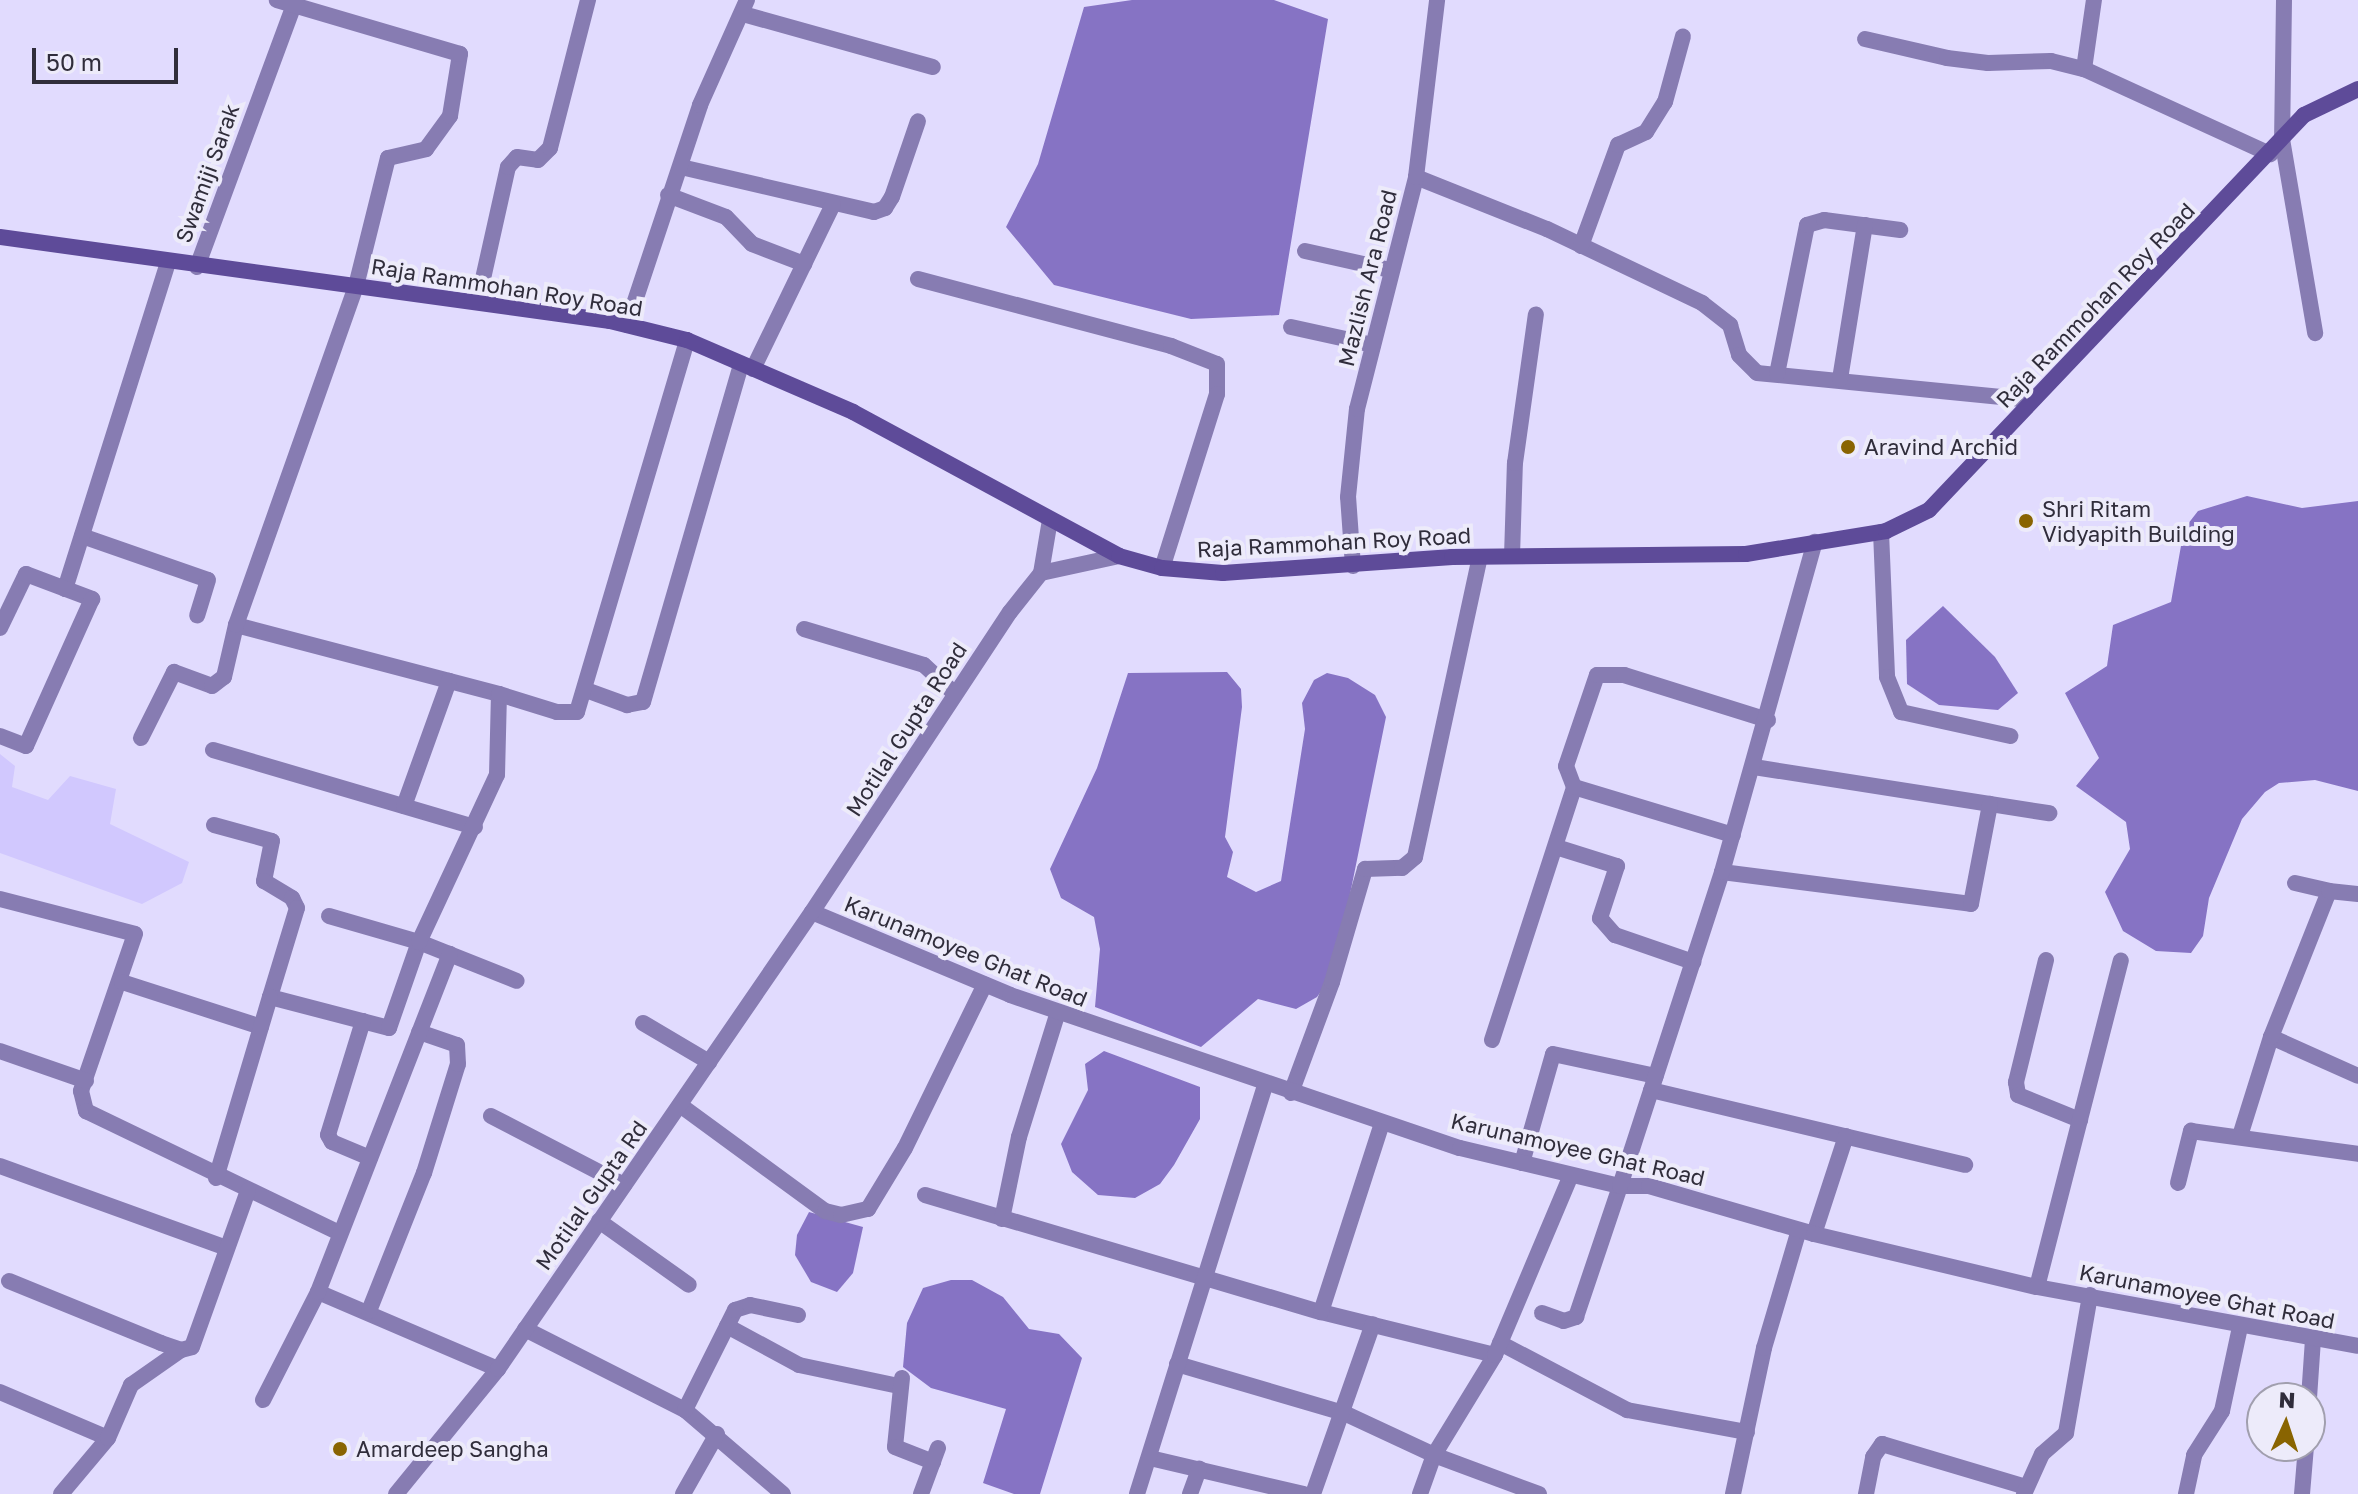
<!DOCTYPE html>
<style>
body{margin:0}
#map{position:relative;width:2358px;height:1494px;overflow:hidden;background:#e1dbfe;font-family:"Golos Text",sans-serif}
div>[style]{position:absolute}
[style*='--x']{left:calc(var(--x)*1px);top:calc(var(--y)*1px);width:calc(var(--w)*1px);rotate:calc(var(--a)*1deg)}
.green>*{inset:0;background:#d1c8fe}
.water>*{inset:0;background:#8673c4}
.minor>*{height:16px;margin:-8px;padding:0 8px;transform-origin:8px;border-radius:8px;background:#877cb2}
.tertiary>*{height:16px;margin:-8px;padding:0 8px;transform-origin:8px;border-radius:8px;background:#877cb2}
.secondary>*{height:16px;margin:-8px;padding:0 8px;transform-origin:8px;border-radius:8px;background:#5e4b99}
.dots>*{width:22px;height:22px;translate:-50% -50%;box-sizing:border-box;border:4px solid #edebfa;border-radius:50%}
span{translate:-50% -50%;white-space:nowrap;text-align:center;line-height:1.15;-webkit-text-stroke:8px #edebfa;paint-order:stroke}
.street-label{font-size:22px;color:#302d3b}
.poi-label{font-size:22px;color:#302d3b}
.left{translate:0 -50%;text-align:left}
.north{position:absolute;left:2246px;top:1382px;width:80px;height:80px;box-sizing:border-box;background:#edebfa;border:2px solid #a19fae;border-radius:50%;rotate:3deg;font-size:22px;font-weight:700;line-height:32px;text-align:center;color:#302d3b}
.north::after{content:'';display:block;margin:auto;width:28px;height:36px;background:#896401;clip-path:polygon(50% 0,100% 100%,50% 72%,0 100%)}
.scale{position:absolute;left:32px;top:48px;width:146px;height:36px;box-sizing:border-box;border:4px solid #302d3b;border-top:0;padding-left:10px;font-size:24px;line-height:28px;white-space:nowrap;color:#302d3b;-webkit-text-stroke:6px #edebfa;paint-order:stroke}
</style>
<div id="map">
<div class="green">
<div style="clip-path:polygon(0 754px,15px 766px,12px 787px,48px 800px,70px 776px,116px 789px,110px 824px,189px 862px,182px 883px,142px 904px,0 853px)"></div>
</div>
<div class="water">
<div style="clip-path:polygon(1132px 0,1274px 0,1328px 19px,1279px 315px,1191px 319px,1054px 285px,1006px 227px,1038px 164px,1084px 7px)"></div>
<div style="clip-path:polygon(2247px 496px,2302px 508px,2358px 501px,2358px 791px,2315px 780px,2279px 783px,2265px 792px,2242px 819px,2209px 898px,2203px 936px,2191px 953px,2156px 951px,2123px 931px,2105px 892px,2130px 849px,2126px 822px,2076px 786px,2099px 758px,2065px 693px,2107px 666px,2113px 625px,2171px 602px,2184px 529px,2198px 511px)"></div>
<div style="clip-path:polygon(1943px 606px,1995px 657px,2018px 693px,1998px 710px,1939px 705px,1907px 684px,1906px 640px)"></div>
<div style="clip-path:polygon(1227px 672px,1241px 689px,1242px 707px,1225px 837px,1233px 852px,1227px 877px,1256px 892px,1281px 881px,1305px 729px,1302px 703px,1314px 680px,1327px 673px,1348px 678px,1375px 695px,1386px 717px,1334px 973px,1317px 997px,1296px 1009px,1258px 999px,1201px 1047px,1095px 1007px,1100px 949px,1094px 917px,1061px 898px,1050px 869px,1097px 768px,1128px 673px)"></div>
<div style="clip-path:polygon(1104px 1051px,1200px 1087px,1200px 1119px,1174px 1165px,1160px 1184px,1135px 1198px,1098px 1195px,1072px 1172px,1061px 1144px,1088px 1090px,1085px 1064px)"></div>
<div style="clip-path:polygon(809px 1212px,863px 1227px,853px 1273px,837px 1292px,811px 1282px,795px 1255px,797px 1235px)"></div>
<div style="clip-path:polygon(951px 1280px,972px 1280px,1003px 1297px,1029px 1329px,1059px 1334px,1082px 1358px,1040px 1494px,1014px 1494px,983px 1483px,1006px 1409px,931px 1388px,903px 1367px,907px 1323px,923px 1288px)"></div>
</div>
<div class="minor">
<div style="--x:2284;--y:0;--w:139;--a:90.8"></div>
<div style="--x:2282;--y:139;--w:197;--a:80.3"></div>
<div style="--x:743;--y:14;--w:197;--a:15.6"></div>
<div style="--x:1865;--y:39;--w:84;--a:13"></div>
<div style="--x:1947;--y:58;--w:41;--a:7"></div>
<div style="--x:1988;--y:63;--w:63;--a:-1.8"></div>
<div style="--x:2051;--y:61;--w:34;--a:14"></div>
<div style="--x:2084;--y:69;--w:205;--a:24.6"></div>
<div style="--x:2084;--y:69;--w:70;--a:-81.8"></div>
<div style="--x:681;--y:167;--w:198;--a:13.1"></div>
<div style="--x:874;--y:212;--w:12;--a:-20"></div>
<div style="--x:885;--y:208;--w:13;--a:-58"></div>
<div style="--x:892;--y:197;--w:80;--a:-71.1"></div>
<div style="--x:1416;--y:177;--w:141;--a:21.7"></div>
<div style="--x:1547;--y:229;--w:172;--a:25.5"></div>
<div style="--x:1702;--y:303;--w:36;--a:38"></div>
<div style="--x:1730;--y:325;--w:31;--a:73"></div>
<div style="--x:1739;--y:355;--w:25;--a:45"></div>
<div style="--x:1757;--y:373;--w:276;--a:5.6"></div>
<div style="--x:668;--y:195;--w:62;--a:20.8"></div>
<div style="--x:726;--y:217;--w:37;--a:46"></div>
<div style="--x:752;--y:244;--w:56;--a:21"></div>
<div style="--x:1581;--y:246;--w:108;--a:-69.9"></div>
<div style="--x:1618;--y:145;--w:31;--a:-25"></div>
<div style="--x:1646;--y:132;--w:36;--a:-58"></div>
<div style="--x:1665;--y:102;--w:68;--a:-74.7"></div>
<div style="--x:1305;--y:251;--w:87;--a:12.6"></div>
<div style="--x:197;--y:267;--w:285;--a:-69.7"></div>
<div style="--x:918;--y:279;--w:262;--a:14.8"></div>
<div style="--x:1171;--y:346;--w:49;--a:21.4"></div>
<div style="--x:1217;--y:364;--w:30;--a:90"></div>
<div style="--x:1217;--y:394;--w:182;--a:107.5"></div>
<div style="--x:478;--y:301;--w:137;--a:-77.4"></div>
<div style="--x:508;--y:167;--w:13;--a:-48"></div>
<div style="--x:517;--y:157;--w:21;--a:8"></div>
<div style="--x:538;--y:160;--w:17;--a:-45"></div>
<div style="--x:550;--y:148;--w:153;--a:-75.6"></div>
<div style="--x:1291;--y:327;--w:84;--a:12.4"></div>
<div style="--x:753;--y:369;--w:183;--a:-64.1"></div>
<div style="--x:1777;--y:374;--w:152;--a:-78.6"></div>
<div style="--x:1807;--y:225;--w:18;--a:-16"></div>
<div style="--x:1824;--y:220;--w:77;--a:7.5"></div>
<div style="--x:1840;--y:379;--w:156;--a:-80.8"></div>
<div style="--x:1881;--y:532;--w:145;--a:87.6"></div>
<div style="--x:1887;--y:677;--w:38;--a:68"></div>
<div style="--x:1901;--y:712;--w:112;--a:12.4"></div>
<div style="--x:82;--y:536;--w:133;--a:19.2"></div>
<div style="--x:208;--y:580;--w:37;--a:107"></div>
<div style="--x:1512;--y:556;--w:93;--a:-88.2"></div>
<div style="--x:1515;--y:463;--w:150;--a:-82"></div>
<div style="--x:65;--y:589;--w:342;--a:-72.5"></div>
<div style="--x:236;--y:625;--w:272;--a:14.7"></div>
<div style="--x:0;--y:628;--w:60;--a:-64.3"></div>
<div style="--x:26;--y:574;--w:71;--a:20.7"></div>
<div style="--x:92;--y:599;--w:161;--a:114.2"></div>
<div style="--x:26;--y:746;--w:28;--a:-159"></div>
<div style="--x:804;--y:629;--w:125;--a:16.7"></div>
<div style="--x:924;--y:665;--w:42;--a:43.1"></div>
<div style="--x:586;--y:690;--w:44;--a:20.1"></div>
<div style="--x:627;--y:705;--w:16;--a:-11"></div>
<div style="--x:643;--y:702;--w:352;--a:-73.8"></div>
<div style="--x:141;--y:738;--w:74;--a:-63.4"></div>
<div style="--x:174;--y:672;--w:40;--a:20.2"></div>
<div style="--x:212;--y:686;--w:15;--a:-37"></div>
<div style="--x:224;--y:677;--w:53;--a:-77"></div>
<div style="--x:236;--y:625;--w:360;--a:-70.5"></div>
<div style="--x:356;--y:286;--w:132;--a:-76"></div>
<div style="--x:388;--y:158;--w:39;--a:-13"></div>
<div style="--x:426;--y:149;--w:41;--a:-54"></div>
<div style="--x:450;--y:116;--w:63;--a:-80.8"></div>
<div style="--x:460;--y:54;--w:191;--a:-163.6"></div>
<div style="--x:213;--y:750;--w:273;--a:16.4"></div>
<div style="--x:1754;--y:767;--w:299;--a:8.9"></div>
<div style="--x:1574;--y:787;--w:166;--a:16.8"></div>
<div style="--x:404;--y:806;--w:133;--a:-70.2"></div>
<div style="--x:214;--y:825;--w:60;--a:15.4"></div>
<div style="--x:272;--y:841;--w:41;--a:101.3"></div>
<div style="--x:264;--y:881;--w:33;--a:31"></div>
<div style="--x:292;--y:898;--w:11;--a:63"></div>
<div style="--x:297;--y:908;--w:93;--a:106.9"></div>
<div style="--x:270;--y:997;--w:123;--a:14.6"></div>
<div style="--x:389;--y:1028;--w:91;--a:-70.8"></div>
<div style="--x:419;--y:942;--w:105;--a:21.7"></div>
<div style="--x:1556;--y:847;--w:64;--a:17.3"></div>
<div style="--x:1617;--y:866;--w:55;--a:108.1"></div>
<div style="--x:1600;--y:918;--w:23;--a:49"></div>
<div style="--x:1615;--y:935;--w:83;--a:19.1"></div>
<div style="--x:1722;--y:872;--w:251;--a:7.3"></div>
<div style="--x:1971;--y:904;--w:102;--a:-79.2"></div>
<div style="--x:2295;--y:883;--w:35;--a:13"></div>
<div style="--x:0;--y:899;--w:139;--a:14.5"></div>
<div style="--x:135;--y:934;--w:166;--a:109"></div>
<div style="--x:81;--y:1091;--w:21;--a:76"></div>
<div style="--x:86;--y:1111;--w:281;--a:25.7"></div>
<div style="--x:329;--y:916;--w:94;--a:16.1"></div>
<div style="--x:419;--y:942;--w:184;--a:-65"></div>
<div style="--x:497;--y:775;--w:81;--a:-88.6"></div>
<div style="--x:499;--y:694;--w:61;--a:17.2"></div>
<div style="--x:557;--y:712;--w:20;--a:0"></div>
<div style="--x:577;--y:712;--w:388;--a:-73.5"></div>
<div style="--x:2046;--y:960;--w:126;--a:103.8"></div>
<div style="--x:2016;--y:1082;--w:13;--a:81"></div>
<div style="--x:2018;--y:1095;--w:67;--a:22"></div>
<div style="--x:122;--y:982;--w:146;--a:17.9"></div>
<div style="--x:363;--y:1021;--w:119;--a:107.1"></div>
<div style="--x:328;--y:1135;--w:8;--a:60"></div>
<div style="--x:332;--y:1142;--w:41;--a:22.8"></div>
<div style="--x:643;--y:1023;--w:77;--a:30.6"></div>
<div style="--x:2271;--y:1037;--w:95;--a:24.1"></div>
<div style="--x:1492;--y:1040;--w:266;--a:-72"></div>
<div style="--x:1574;--y:787;--w:22;--a:-111"></div>
<div style="--x:1566;--y:766;--w:96;--a:-71.2"></div>
<div style="--x:1597;--y:675;--w:27;--a:0"></div>
<div style="--x:1624;--y:675;--w:151;--a:17.4"></div>
<div style="--x:0;--y:1051;--w:91;--a:19.2"></div>
<div style="--x:1651;--y:1090;--w:323;--a:13.4"></div>
<div style="--x:1291;--y:1093;--w:118;--a:-69.7"></div>
<div style="--x:1332;--y:982;--w:118;--a:-73.7"></div>
<div style="--x:1365;--y:869;--w:37;--a:-2"></div>
<div style="--x:1402;--y:868;--w:17;--a:-40"></div>
<div style="--x:1415;--y:857;--w:307;--a:-77.8"></div>
<div style="--x:680;--y:1105;--w:180;--a:36.2"></div>
<div style="--x:825;--y:1211;--w:16;--a:14"></div>
<div style="--x:841;--y:1215;--w:28;--a:-13"></div>
<div style="--x:868;--y:1209;--w:71;--a:-58.8"></div>
<div style="--x:905;--y:1148;--w:182;--a:-64"></div>
<div style="--x:491;--y:1116;--w:150;--a:27.4"></div>
<div style="--x:2240;--y:1136;--w:104;--a:-72.6"></div>
<div style="--x:2271;--y:1037;--w:157;--a:-68.3"></div>
<div style="--x:2329;--y:891;--w:29;--a:6"></div>
<div style="--x:1522;--y:1163;--w:113;--a:-74.1"></div>
<div style="--x:1553;--y:1054;--w:105;--a:12.1"></div>
<div style="--x:0;--y:1166;--w:241;--a:19.9"></div>
<div style="--x:216;--y:1178;--w:189;--a:-73.4"></div>
<div style="--x:2178;--y:1183;--w:54;--a:-76"></div>
<div style="--x:2191;--y:1131;--w:169;--a:7.8"></div>
<div style="--x:925;--y:1195;--w:413;--a:16.5"></div>
<div style="--x:1321;--y:1312;--w:179;--a:13.9"></div>
<div style="--x:1002;--y:1219;--w:84;--a:-78.3"></div>
<div style="--x:1019;--y:1137;--w:131;--a:-72.7"></div>
<div style="--x:599;--y:1221;--w:110;--a:35.4"></div>
<div style="--x:1814;--y:1234;--w:103;--a:-71.9"></div>
<div style="--x:9;--y:1281;--w:164;--a:22.2"></div>
<div style="--x:161;--y:1343;--w:21;--a:19"></div>
<div style="--x:181;--y:1350;--w:11;--a:-15"></div>
<div style="--x:192;--y:1347;--w:166;--a:-70.3"></div>
<div style="--x:2037;--y:1287;--w:337;--a:-75.6"></div>
<div style="--x:318;--y:1292;--w:196;--a:23.2"></div>
<div style="--x:369;--y:1311;--w:149;--a:-68.3"></div>
<div style="--x:424;--y:1173;--w:114;--a:-72.7"></div>
<div style="--x:458;--y:1064;--w:19;--a:-93"></div>
<div style="--x:457;--y:1045;--w:40;--a:-161.1"></div>
<div style="--x:1321;--y:1312;--w:199;--a:-72.1"></div>
<div style="--x:1542;--y:1313;--w:23;--a:20"></div>
<div style="--x:1564;--y:1321;--w:13;--a:-18"></div>
<div style="--x:1576;--y:1317;--w:138;--a:-71.4"></div>
<div style="--x:727;--y:1326;--w:82;--a:28.4"></div>
<div style="--x:799;--y:1365;--w:97;--a:11.9"></div>
<div style="--x:525;--y:1329;--w:179;--a:26.9"></div>
<div style="--x:685;--y:1410;--w:129;--a:40.6"></div>
<div style="--x:1500;--y:1343;--w:144;--a:27.8"></div>
<div style="--x:1627;--y:1410;--w:122;--a:10.4"></div>
<div style="--x:1177;--y:1364;--w:174;--a:16.4"></div>
<div style="--x:1344;--y:1413;--w:99;--a:25"></div>
<div style="--x:1434;--y:1455;--w:112;--a:20.4"></div>
<div style="--x:902;--y:1378;--w:69;--a:95.8"></div>
<div style="--x:895;--y:1447;--w:41;--a:21.5"></div>
<div style="--x:0;--y:1392;--w:117;--a:23.1"></div>
<div style="--x:2309;--y:1398;--w:59;--a:-86.1"></div>
<div style="--x:263;--y:1400;--w:121;--a:-63"></div>
<div style="--x:318;--y:1292;--w:363;--a:-68.7"></div>
<div style="--x:685;--y:1410;--w:112;--a:-63.4"></div>
<div style="--x:735;--y:1310;--w:16;--a:-18"></div>
<div style="--x:750;--y:1305;--w:49;--a:11.8"></div>
<div style="--x:1150;--y:1458;--w:158;--a:13.2"></div>
<div style="--x:61;--y:1494;--w:73;--a:-50"></div>
<div style="--x:108;--y:1438;--w:58;--a:-66.5"></div>
<div style="--x:131;--y:1385;--w:61;--a:-35"></div>
<div style="--x:683;--y:1494;--w:69;--a:-60.5"></div>
<div style="--x:921;--y:1494;--w:49;--a:-69.7"></div>
<div style="--x:1137;--y:1494;--w:431;--a:-72.6"></div>
<div style="--x:1190;--y:1494;--w:27;--a:-70"></div>
<div style="--x:1313;--y:1494;--w:180;--a:-70.6"></div>
<div style="--x:1420;--y:1494;--w:41;--a:-70.3"></div>
<div style="--x:1434;--y:1455;--w:117;--a:-58.6"></div>
<div style="--x:1495;--y:1355;--w:195;--a:-67.1"></div>
<div style="--x:1733;--y:1494;--w:149;--a:-78"></div>
<div style="--x:1764;--y:1348;--w:123;--a:-73.5"></div>
<div style="--x:1866;--y:1494;--w:38;--a:-79"></div>
<div style="--x:1873;--y:1457;--w:16;--a:-55"></div>
<div style="--x:1882;--y:1444;--w:150;--a:16.6"></div>
<div style="--x:2024;--y:1494;--w:44;--a:-65.8"></div>
<div style="--x:2042;--y:1454;--w:32;--a:-41"></div>
<div style="--x:2066;--y:1433;--w:140;--a:-80.1"></div>
<div style="--x:2186;--y:1494;--w:40;--a:-78"></div>
<div style="--x:2194;--y:1455;--w:52;--a:-57.5"></div>
<div style="--x:2222;--y:1411;--w:86;--a:-77.9"></div>
<div style="--x:2302;--y:1494;--w:48;--a:-85.2"></div>
</div>
<div class="tertiary">
<div style="--x:627;--y:325;--w:232;--a:-71.6"></div>
<div style="--x:700;--y:105;--w:115;--a:-65.9"></div>
<div style="--x:1353;--y:566;--w:69;--a:-94.1"></div>
<div style="--x:1348;--y:497;--w:88;--a:-84.2"></div>
<div style="--x:1357;--y:409;--w:239;--a:-75.7"></div>
<div style="--x:1416;--y:177;--w:178;--a:-83.2"></div>
<div style="--x:1041;--y:573;--w:80;--a:-12.3"></div>
<div style="--x:812;--y:912;--w:215;--a:22.7"></div>
<div style="--x:1010;--y:995;--w:475;--a:18.8"></div>
<div style="--x:1460;--y:1148;--w:164;--a:13.4"></div>
<div style="--x:1620;--y:1186;--w:29;--a:0"></div>
<div style="--x:1649;--y:1186;--w:172;--a:16.2"></div>
<div style="--x:1814;--y:1234;--w:229;--a:13.4"></div>
<div style="--x:2037;--y:1287;--w:326;--a:10.4"></div>
<div style="--x:1620;--y:1186;--w:330;--a:-72"></div>
<div style="--x:1722;--y:872;--w:343;--a:-74.3"></div>
<div style="--x:396;--y:1494;--w:161;--a:-50.8"></div>
<div style="--x:498;--y:1369;--w:554;--a:-55.51"></div>
<div style="--x:812;--y:912;--w:359;--a:-56.6"></div>
<div style="--x:1010;--y:612;--w:50;--a:-51.5"></div>
<div style="--x:1041;--y:573;--w:54;--a:-80.4"></div>
</div>
<div class="secondary">
<div style="--x:0;--y:237;--w:616;--a:7.84"></div>
<div style="--x:610;--y:321;--w:79;--a:13.9"></div>
<div style="--x:687;--y:340;--w:181;--a:23.4"></div>
<div style="--x:853;--y:412;--w:302;--a:28.4"></div>
<div style="--x:1119;--y:556;--w:45;--a:15.6"></div>
<div style="--x:1162;--y:568;--w:61;--a:4.7"></div>
<div style="--x:1223;--y:573;--w:230;--a:-4"></div>
<div style="--x:1452;--y:557;--w:294;--a:-0.6"></div>
<div style="--x:1746;--y:554;--w:142;--a:-9.3"></div>
<div style="--x:1886;--y:531;--w:48;--a:-26"></div>
<div style="--x:1929;--y:510;--w:545;--a:-46.49"></div>
<div style="--x:2304;--y:115;--w:60;--a:-25.7"></div>
</div>
<div class="dots">
<div style="left:1848px;top:447px;background:#896401"></div>
<div style="left:2026px;top:521px;background:#896401"></div>
<div style="left:340px;top:1449px;background:#896401"></div>
</div>
<div class="street-label">
<span style="left:207px;top:173px;rotate:-70deg">Swamiji Sarak</span>
<span style="left:1367px;top:278px;rotate:-76deg">Mazlish Ara Road</span>
<span style="left:507px;top:287px;rotate:9deg">Raja Rammohan Roy Road</span>
<span style="left:2095px;top:305px;rotate:-46deg">Raja Rammohan Roy Road</span>
<span style="left:1334px;top:542px;rotate:-3deg">Raja Rammohan Roy Road</span>
<span style="left:906px;top:729px;rotate:-57deg">Motilal Gupta Road</span>
<span style="left:966px;top:951px;rotate:22deg">Karunamoyee Ghat Road</span>
<span style="left:1578px;top:1149px;rotate:13deg">Karunamoyee Ghat Road</span>
<span style="left:591px;top:1195px;rotate:-55deg">Motilal Gupta Rd</span>
<span style="left:2207px;top:1296px;rotate:11deg">Karunamoyee Ghat Road</span>
</div>
<div class="poi-label">
<span class="left" style="left:1864px;top:447px">Aravind Archid</span>
<span class="left" style="left:2042px;top:521px">Shri Ritam<br>Vidyapith Building</span>
<span class="left" style="left:356px;top:1449px">Amardeep Sangha</span>
</div>
<div class="north">N</div>
<div class="scale">50 m</div>
</div>
